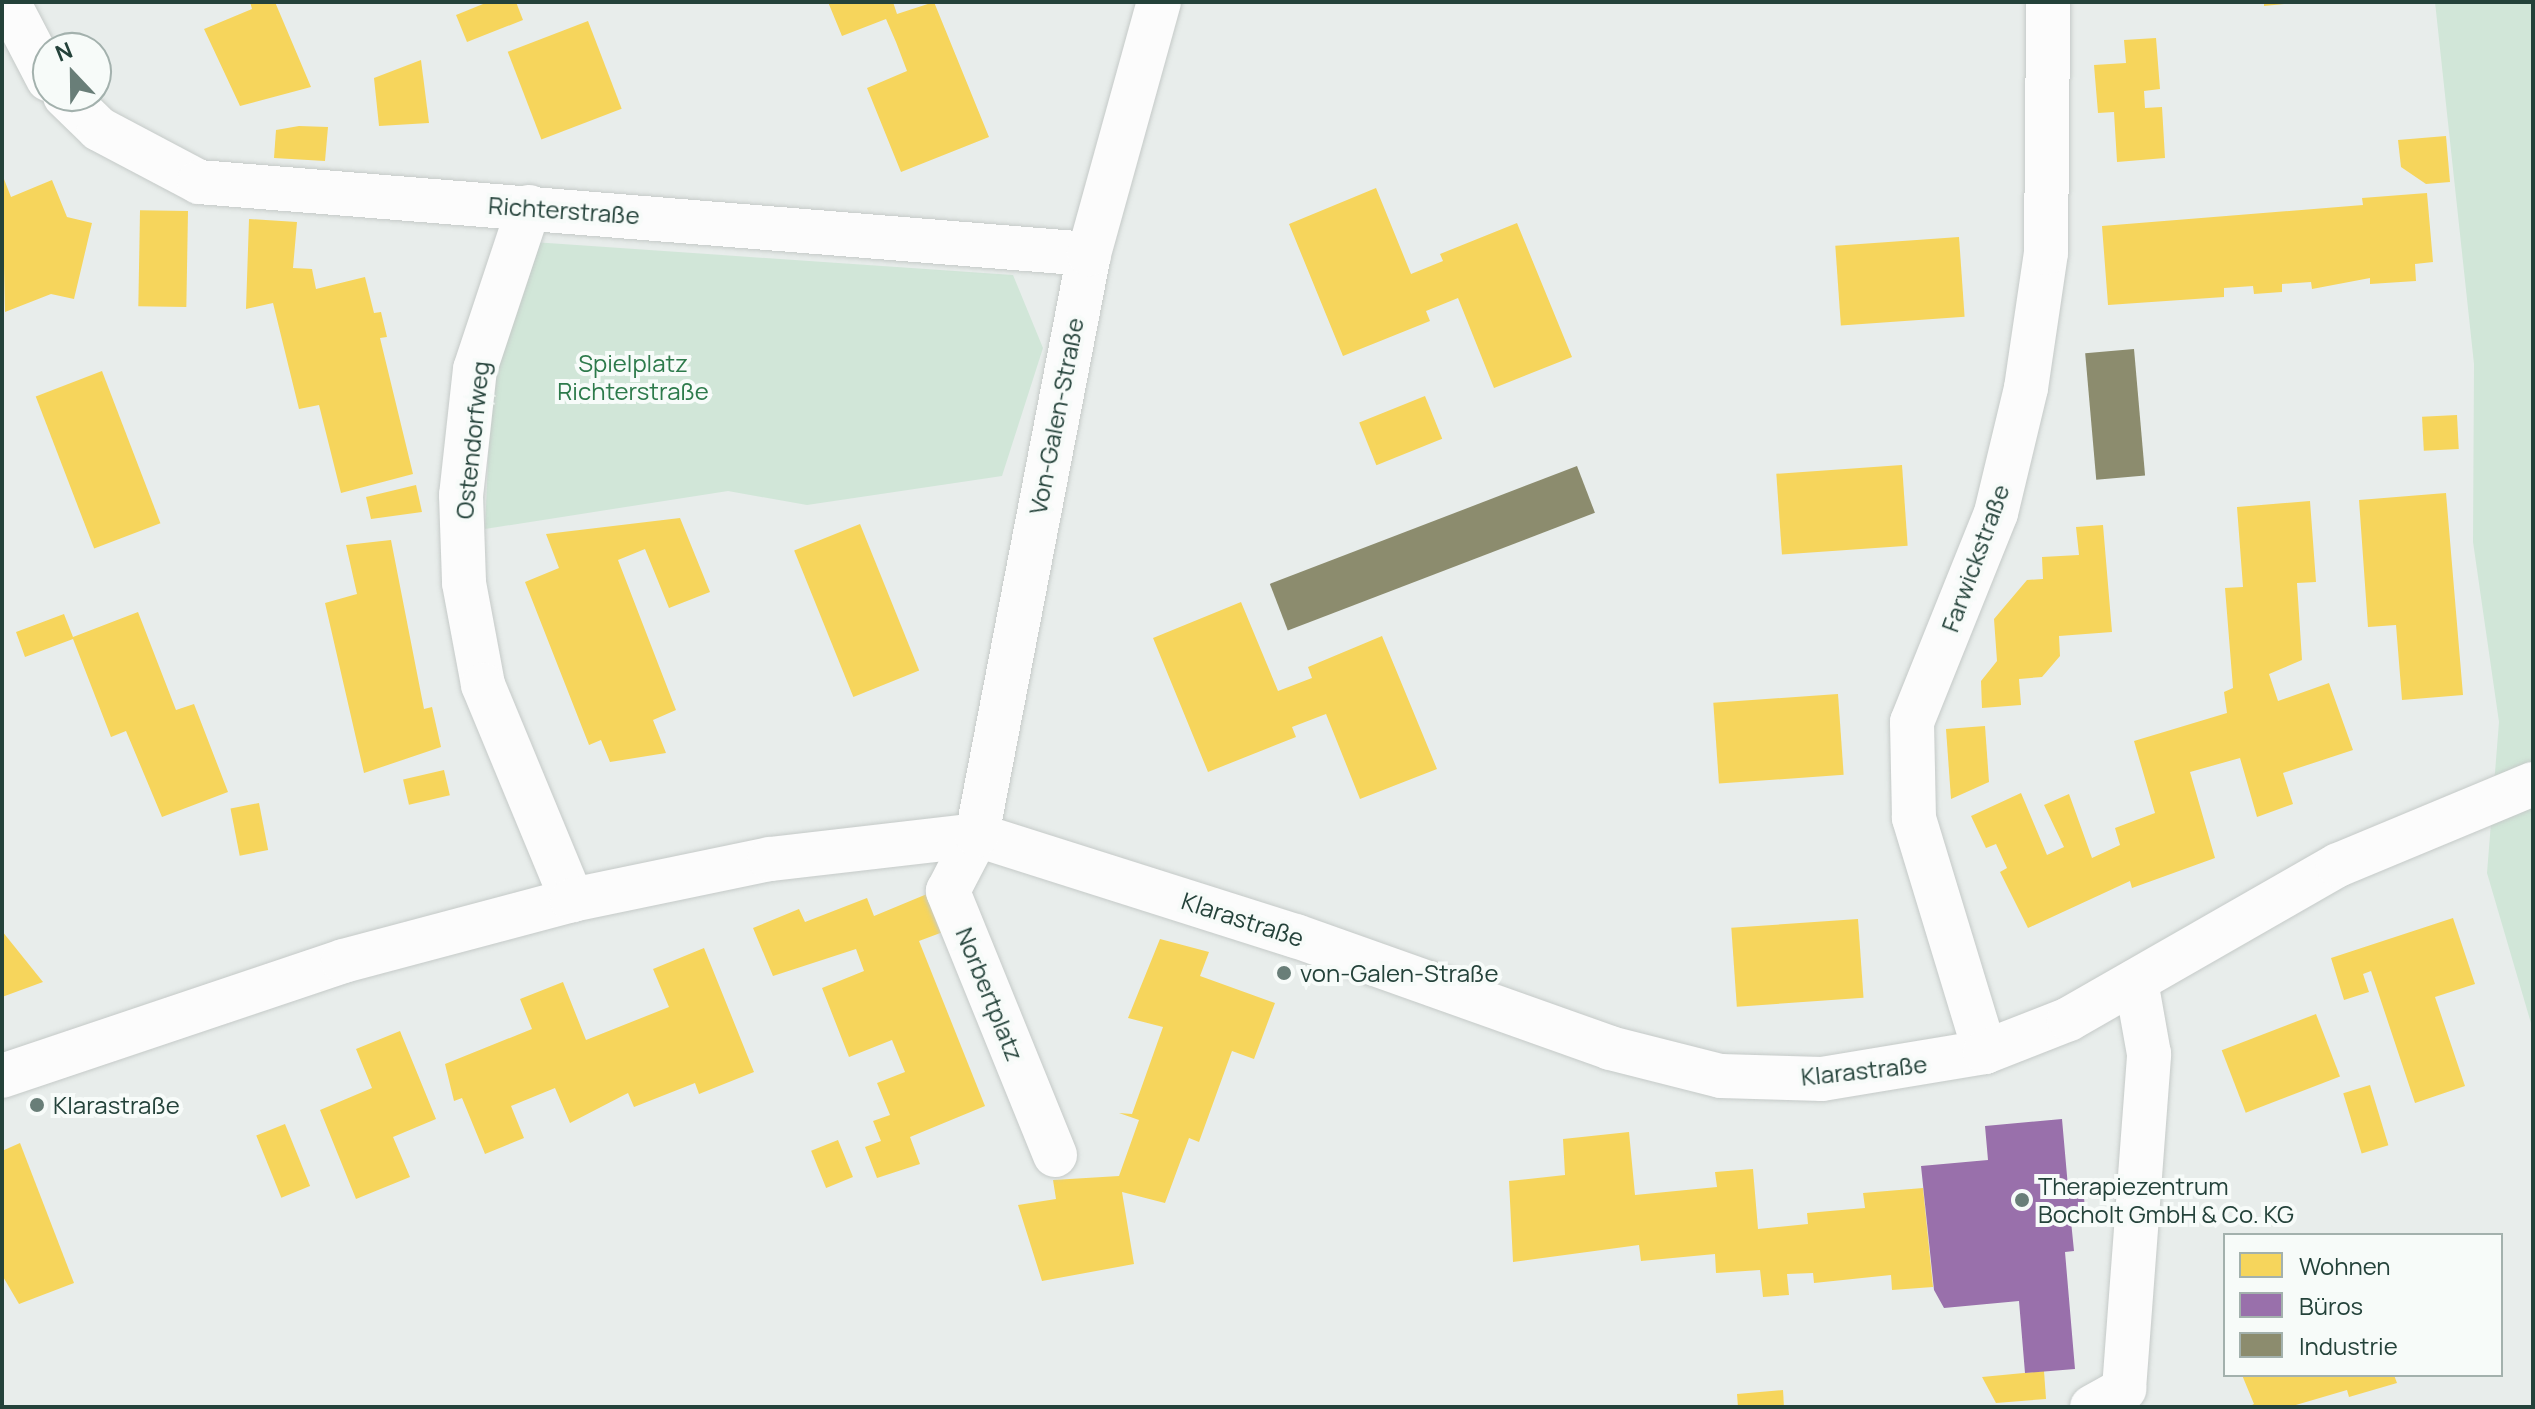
<!DOCTYPE html>
<meta charset="utf-8">
<style>
body{margin:0}
#map{position:relative;width:2535px;height:1409px;overflow:hidden;background:#e8edeb;font-family:Manrope,sans-serif}
div>[style]{position:absolute}
[style*='--x']{left:calc(var(--x)*1px);top:calc(var(--y)*1px);width:calc(var(--w)*1px);rotate:calc(var(--a)*1deg)}
.green>*{inset:0;background:#d1e6d8}
.homes>*{inset:0;background:#f6d55c;transform-origin:0 0}
.offices>*{inset:0;background:#9970ab}
.industry>*{inset:0;background:#8c8c6e;transform-origin:0 0}
.roads{filter:drop-shadow(0 0 2px #c5cac8) drop-shadow(0 0 2px #c5cac8)}
.street>*{height:44px;margin:-22px;padding:0 22px;transform-origin:22px;border-radius:22px;background:#fcfcfc}
.dots>*{width:22px;height:22px;translate:-50% -50%;box-sizing:border-box;border:4px solid #f7fbf9;border-radius:50%}
span{translate:-50% -50%;white-space:nowrap;text-align:center;line-height:1.15;-webkit-text-stroke:8px #f7fbf9;paint-order:stroke}
.street-label{font-size:24px;color:#24423a}
.park-label{font-size:24px;color:#2d7a4b}
.poi-label{font-size:24px;color:#24423a}
.left{translate:0 -50%;text-align:left}
.frame{position:absolute;inset:0;border:4px solid #24423a;pointer-events:none}
.legend{position:absolute;left:2223px;top:1233px;width:280px;height:144px;box-sizing:border-box;background:#f7fbf9;border:2px solid #a3b1ad;margin:0;padding:10px 14px;list-style:none;font-size:24px;color:#24423a}
.legend li{display:flex;align-items:center;gap:16px;height:40px}
.legend b{width:40px;border:2px solid #a3b1ad}
.north{position:absolute;left:32px;top:32px;width:80px;height:80px;box-sizing:border-box;background:#f7fbf9;border:2px solid #a3b1ad;border-radius:50%;rotate:338deg;font-size:22px;font-weight:700;line-height:32px;text-align:center;color:#24423a}
.north::after{content:'';display:block;margin:auto;width:28px;height:36px;background:#697e78;clip-path:polygon(50% 0,100% 100%,50% 72%,0 100%)}
</style>
<div id="map">
<div class="green">
<div style="clip-path:polygon(2435px 2px,2533px 2px,2533px 1030px,2487px 873px,2499px 722px,2473px 542px,2474px 364px)"></div>
<div style="clip-path:polygon(533px 242px,1013px 275px,1043px 348px,1002px 476px,807px 505px,728px 491px,485px 529px,492px 371px)"></div>
</div>
<div class="homes">
<div style="clip-path:polygon(250px 2px,275px 2px,311px 87px,240px 106px,204px 29px,252px 9px)"></div>
<div style="clip-path:polygon(488px 2px,516px 2px,523px 20px,467px 42px,456px 15px)"></div>
<div style="clip-path:polygon(828px 2px,893px 2px,897px 14px,934px 2px,989px 137px,901px 172px,867px 88px,907px 71px,896px 42px,886px 19px,842px 36px)"></div>
<div style="clip-path:polygon(2264px 2px,2284px 2px,2284px 4px,2264px 6px)"></div>
<div style="left:588px;top:21px;width:94px;height:86px;rotate:69deg"></div>
<div style="clip-path:polygon(2156px 38px,2160px 89px,2144px 91px,2145px 108px,2162px 107px,2165px 158px,2117px 162px,2114px 112px,2098px 113px,2094px 65px,2126px 63px,2124px 40px)"></div>
<div style="clip-path:polygon(421px 60px,429px 123px,379px 126px,374px 78px)"></div>
<div style="clip-path:polygon(299px 126px,328px 127px,325px 161px,274px 158px,276px 130px)"></div>
<div style="clip-path:polygon(2446px 136px,2450px 182px,2426px 184px,2401px 167px,2398px 140px)"></div>
<div style="clip-path:polygon(2px 174px,11px 197px,52px 180px,67px 217px,92px 223px,74px 299px,51px 294px,5px 312px)"></div>
<div style="clip-path:polygon(1376px 188px,1411px 274px,1443px 261px,1440px 254px,1517px 223px,1572px 357px,1494px 388px,1458px 298px,1426px 311px,1430px 321px,1343px 356px,1289px 224px)"></div>
<div style="clip-path:polygon(2427px 193px,2433px 262px,2415px 264px,2416px 281px,2370px 284px,2370px 278px,2312px 289px,2311px 282px,2282px 284px,2282px 292px,2254px 294px,2253px 286px,2224px 288px,2224px 297px,2108px 305px,2102px 226px,2363px 205px,2362px 198px)"></div>
<div style="left:188px;top:211px;width:96px;height:48px;rotate:91deg"></div>
<div style="clip-path:polygon(249px 219px,297px 222px,293px 268px,312px 269px,316px 289px,365px 277px,374px 313px,381px 312px,387px 337px,380px 338px,413px 474px,341px 493px,319px 405px,299px 409px,273px 303px,246px 309px)"></div>
<div style="left:1959px;top:237px;width:80px;height:124px;rotate:86deg"></div>
<div style="left:102px;top:371px;width:163px;height:71px;rotate:69deg"></div>
<div style="left:1425px;top:396px;width:46px;height:71px;rotate:68deg"></div>
<div style="left:2457px;top:415px;width:34px;height:35px;rotate:87deg"></div>
<div style="left:1902px;top:465px;width:81px;height:126px;rotate:86deg"></div>
<div style="clip-path:polygon(416px 485px,422px 512px,371px 519px,366px 497px)"></div>
<div style="clip-path:polygon(2446px 493px,2463px 695px,2402px 700px,2396px 625px,2368px 627px,2359px 500px)"></div>
<div style="clip-path:polygon(2310px 501px,2316px 582px,2297px 583px,2302px 660px,2269px 674px,2278px 701px,2329px 683px,2353px 750px,2283px 773px,2293px 804px,2257px 817px,2240px 758px,2190px 772px,2215px 858px,2132px 888px,2130px 881px,2028px 928px,2000px 872px,2007px 868px,1996px 844px,1986px 848px,1971px 816px,2021px 793px,2047px 855px,2064px 847px,2044px 805px,2069px 794px,2092px 858px,2120px 845px,2115px 828px,2155px 813px,2134px 741px,2227px 713px,2224px 692px,2233px 688px,2225px 588px,2243px 587px,2237px 507px)"></div>
<div style="clip-path:polygon(680px 518px,710px 592px,669px 608px,645px 549px,618px 560px,676px 710px,653px 720px,666px 753px,610px 762px,601px 740px,589px 745px,525px 582px,559px 568px,546px 534px)"></div>
<div style="left:860px;top:524px;width:158px;height:71px;rotate:68deg"></div>
<div style="clip-path:polygon(2103px 525px,2112px 632px,2059px 636px,2060px 656px,2042px 677px,2019px 679px,2021px 705px,1982px 708px,1981px 681px,1997px 661px,1994px 619px,2027px 580px,2043px 579px,2042px 557px,2079px 555px,2076px 527px)"></div>
<div style="clip-path:polygon(391px 540px,424px 709px,432px 707px,441px 747px,364px 773px,325px 603px,357px 594px,346px 545px)"></div>
<div style="clip-path:polygon(1241px 602px,1278px 691px,1312px 678px,1308px 667px,1382px 636px,1437px 769px,1360px 799px,1326px 714px,1292px 727px,1296px 737px,1208px 772px,1153px 638px)"></div>
<div style="clip-path:polygon(138px 612px,176px 710px,194px 704px,228px 792px,162px 817px,126px 731px,111px 737px,73px 639px,25px 657px,16px 632px,64px 614px,73px 637px)"></div>
<div style="left:1838px;top:694px;width:81px;height:125px;rotate:86deg"></div>
<div style="clip-path:polygon(1985px 726px,1989px 782px,1951px 799px,1946px 729px)"></div>
<div style="left:444px;top:770px;width:26px;height:42px;rotate:77deg"></div>
<div style="left:259px;top:803px;width:48px;height:29px;rotate:79deg"></div>
<div style="clip-path:polygon(927px 894px,943px 932px,919px 941px,985px 1106px,910px 1137px,920px 1164px,877px 1178px,865px 1147px,881px 1141px,873px 1121px,890px 1115px,877px 1083px,905px 1072px,892px 1040px,849px 1057px,822px 988px,864px 971px,856px 949px,773px 976px,753px 928px,799px 909px,805px 922px,867px 898px,874px 916px)"></div>
<div style="clip-path:polygon(2453px 918px,2475px 984px,2435px 997px,2465px 1086px,2415px 1103px,2371px 971px,2363px 974px,2369px 992px,2344px 1000px,2331px 958px)"></div>
<div style="left:1858px;top:919px;width:79px;height:127px;rotate:86deg"></div>
<div style="clip-path:polygon(2px 931px,43px 982px,2px 997px)"></div>
<div style="clip-path:polygon(1160px 939px,1209px 952px,1200px 976px,1275px 1003px,1254px 1059px,1232px 1051px,1199px 1142px,1189px 1138px,1165px 1203px,1122px 1192px,1134px 1264px,1042px 1281px,1018px 1205px,1056px 1199px,1053px 1180px,1119px 1176px,1139px 1120px,1119px 1113px,1132px 1114px,1163px 1027px,1128px 1018px)"></div>
<div style="clip-path:polygon(704px 948px,754px 1072px,699px 1094px,695px 1083px,634px 1107px,628px 1093px,570px 1123px,555px 1088px,511px 1106px,524px 1138px,485px 1154px,462px 1098px,454px 1101px,445px 1064px,532px 1029px,520px 999px,563px 982px,586px 1040px,669px 1007px,653px 969px)"></div>
<div style="left:2316px;top:1014px;width:67px;height:101px;rotate:69deg"></div>
<div style="clip-path:polygon(400px 1031px,436px 1119px,393px 1137px,410px 1177px,356px 1199px,320px 1110px,372px 1088px,356px 1049px)"></div>
<div style="left:2370px;top:1085px;width:63px;height:28px;rotate:73deg"></div>
<div style="left:285px;top:1124px;width:67px;height:31px;rotate:68deg"></div>
<div style="clip-path:polygon(1629px 1132px,1635px 1195px,1717px 1187px,1715px 1172px,1753px 1169px,1758px 1229px,1808px 1224px,1807px 1213px,1865px 1208px,1863px 1193px,1923px 1188px,1933px 1287px,1892px 1290px,1891px 1275px,1814px 1283px,1813px 1273px,1787px 1274px,1789px 1295px,1763px 1297px,1760px 1270px,1716px 1273px,1715px 1254px,1641px 1261px,1639px 1245px,1513px 1262px,1509px 1181px,1565px 1175px,1563px 1139px)"></div>
<div style="left:838px;top:1140px;width:40px;height:29px;rotate:68deg"></div>
<div style="clip-path:polygon(20px 1143px,74px 1283px,19px 1304px,2px 1275px,2px 1151px)"></div>
<div style="clip-path:polygon(2044px 1371px,2046px 1399px,1996px 1403px,1982px 1377px)"></div>
<div style="clip-path:polygon(2242px 1375px,2394px 1375px,2397px 1383px,2349px 1397px,2347px 1390px,2289px 1407px,2248px 1407px,2254px 1404px)"></div>
<div style="clip-path:polygon(1783px 1390px,1784px 1407px,1738px 1407px,1737px 1394px)"></div>
</div>
<div class="offices">
<div style="clip-path:polygon(2062px 1119px,2068px 1187px,2083px 1185px,2085px 1210px,2070px 1211px,2074px 1251px,2065px 1252px,2075px 1369px,2025px 1373px,2019px 1301px,1944px 1308px,1934px 1290px,1921px 1166px,1988px 1160px,1985px 1126px)"></div>
</div>
<div class="industry">
<div style="left:2134px;top:349px;width:127px;height:49px;rotate:85deg"></div>
<div style="left:1577px;top:466px;width:50px;height:329px;rotate:69deg"></div>
</div>
<div class="roads">
<div class="street">
<div style="--x:8;--y:2;--w:87;--a:62.5"></div>
<div style="--x:65;--y:96;--w:47;--a:44.1"></div>
<div style="--x:99;--y:129;--w:113;--a:27.9"></div>
<div style="--x:199;--y:182;--w:893;--a:4.63"></div>
<div style="--x:529;--y:207;--w:171;--a:108.4"></div>
<div style="--x:475;--y:369;--w:127;--a:96.3"></div>
<div style="--x:461;--y:495;--w:88;--a:88"></div>
<div style="--x:464;--y:583;--w:104;--a:79.4"></div>
<div style="--x:483;--y:685;--w:233;--a:67.5"></div>
<div style="--x:1985;--y:1052;--w:245;--a:-106.9"></div>
<div style="--x:1914;--y:818;--w:96;--a:-91.2"></div>
<div style="--x:1912;--y:722;--w:225;--a:-68.1"></div>
<div style="--x:1996;--y:513;--w:129;--a:-76.5"></div>
<div style="--x:2026;--y:388;--w:136;--a:-81.6"></div>
<div style="--x:2046;--y:253;--w:251;--a:-89.5"></div>
<div style="--x:2;--y:1076;--w:360;--a:-18.6"></div>
<div style="--x:343;--y:961;--w:237;--a:-14.9"></div>
<div style="--x:572;--y:900;--w:202;--a:-11.7"></div>
<div style="--x:770;--y:859;--w:208;--a:-6.6"></div>
<div style="--x:977;--y:835;--w:335;--a:17.6"></div>
<div style="--x:1296;--y:936;--w:333;--a:19.6"></div>
<div style="--x:1610;--y:1048;--w:114;--a:14.2"></div>
<div style="--x:1721;--y:1076;--w:101;--a:1.7"></div>
<div style="--x:1822;--y:1079;--w:165;--a:-9.4"></div>
<div style="--x:1985;--y:1052;--w:90;--a:-21.4"></div>
<div style="--x:2069;--y:1019;--w:310;--a:-29.8"></div>
<div style="--x:2338;--y:865;--w:211;--a:-22.6"></div>
<div style="--x:1055;--y:1155;--w:285;--a:-112.1"></div>
<div style="--x:948;--y:891;--w:63;--a:-62.6"></div>
<div style="--x:977;--y:835;--w:592;--a:-79.09"></div>
<div style="--x:1089;--y:254;--w:262;--a:-74.5"></div>
<div style="--x:2092;--y:1407;--w:37;--a:-29"></div>
<div style="--x:2124;--y:1389;--w:336;--a:-85.7"></div>
<div style="--x:2149;--y:1054;--w:74;--a:-100.1"></div>
</div>
</div>
<div class="dots">
<div style="left:1284px;top:973px;background:#697e78"></div>
<div style="left:37px;top:1105px;background:#697e78"></div>
<div style="left:2022px;top:1200px;background:#697e78"></div>
</div>
<div class="street-label">
<span style="left:564px;top:210px;rotate:4deg">Richterstraße</span>
<span style="left:1056px;top:416px;rotate:-79deg">Von-Galen-Straße</span>
<span style="left:472px;top:440px;rotate:-84deg">Ostendorfweg</span>
<span style="left:1975px;top:558px;rotate:-70deg">Farwickstraße</span>
<span style="left:1243px;top:919px;rotate:18deg">Klarastraße</span>
<span style="left:990px;top:994px;rotate:68deg">Norbertplatz</span>
<span style="left:1864px;top:1070px;rotate:-6deg">Klarastraße</span>
</div>
<div class="park-label">
<span style="left:633px;top:377px">Spielplatz<br>Richterstraße</span>
</div>
<div class="poi-label">
<span class="left" style="left:1300px;top:973px">von-Galen-Straße</span>
<span class="left" style="left:53px;top:1105px">Klarastraße</span>
<span class="left" style="left:2038px;top:1200px">Therapiezentrum<br>Bocholt GmbH &amp; Co. KG</span>
</div>
<div class="frame"></div>
<ul class="legend">
<li><b style="height:22px;background:#f6d55c"></b>Wohnen</li>
<li><b style="height:22px;background:#9970ab"></b>Büros</li>
<li><b style="height:22px;background:#8c8c6e"></b>Industrie</li>
</ul>
<div class="north">N</div>
</div>
